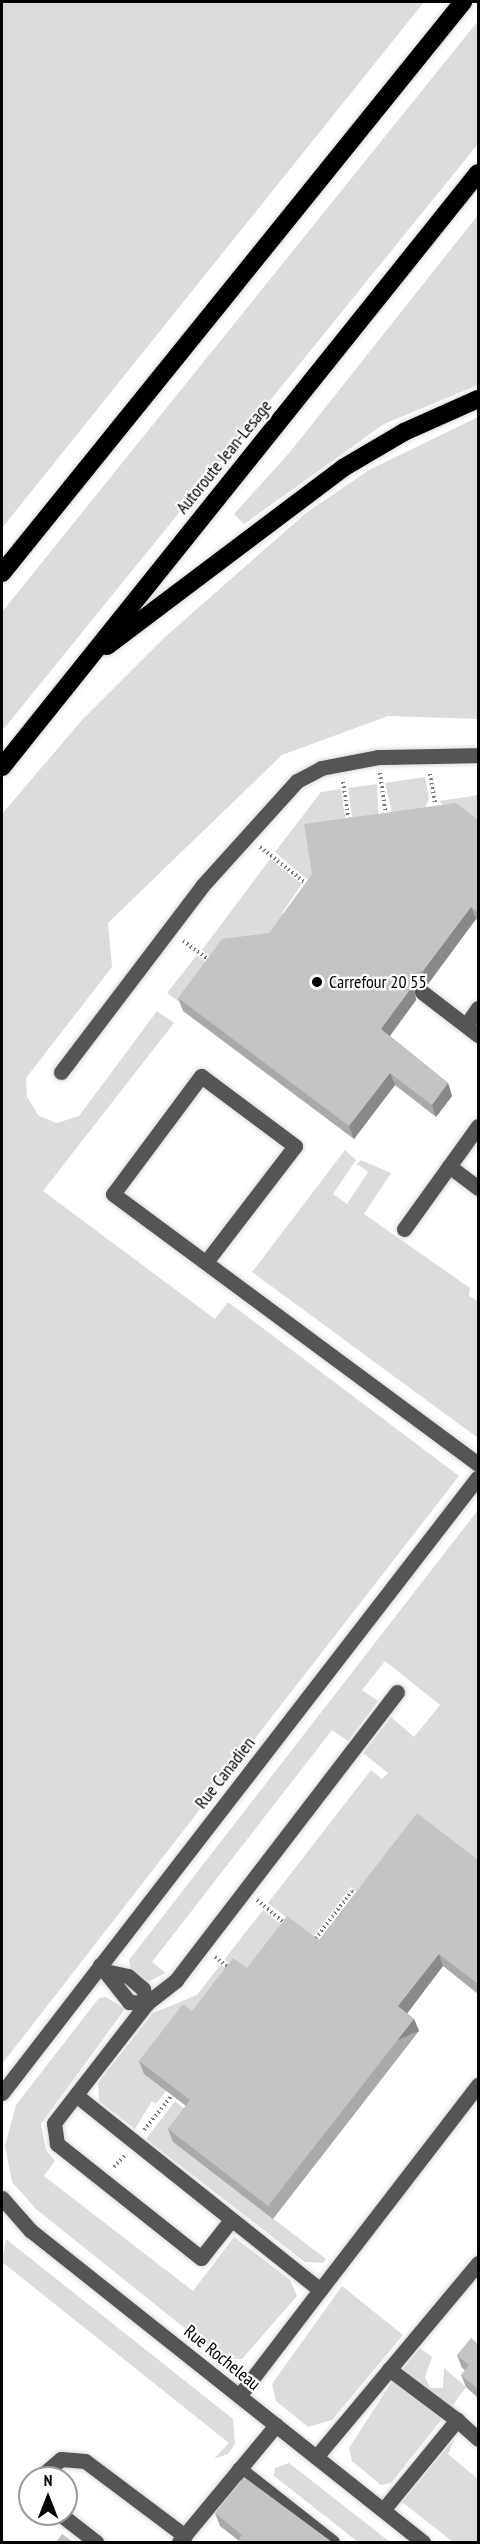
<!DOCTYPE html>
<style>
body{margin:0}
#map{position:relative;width:480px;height:2544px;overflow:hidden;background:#fff;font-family:"PT Sans Narrow",sans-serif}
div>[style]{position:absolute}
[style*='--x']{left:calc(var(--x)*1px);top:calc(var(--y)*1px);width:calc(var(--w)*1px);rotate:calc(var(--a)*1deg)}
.green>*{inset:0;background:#dcdcdc;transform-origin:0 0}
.path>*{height:4px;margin-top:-2px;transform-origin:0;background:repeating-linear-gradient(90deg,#777 0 1.5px,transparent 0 4.5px)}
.roads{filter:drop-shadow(0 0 2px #dbdbdb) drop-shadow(0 0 2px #dbdbdb)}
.minor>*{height:15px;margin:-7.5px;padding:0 7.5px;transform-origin:7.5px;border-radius:7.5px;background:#555}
.highway>*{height:18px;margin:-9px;padding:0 9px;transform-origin:9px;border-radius:9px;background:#000}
.wall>*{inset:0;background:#a9a9a9}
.shaded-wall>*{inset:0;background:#898989;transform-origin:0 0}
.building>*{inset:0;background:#c4c4c4}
.dots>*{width:16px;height:16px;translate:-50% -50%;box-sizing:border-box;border:3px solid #fff;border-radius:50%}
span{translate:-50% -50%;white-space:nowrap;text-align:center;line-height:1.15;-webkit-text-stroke:4.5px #fff;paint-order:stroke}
.street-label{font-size:18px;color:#000}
.poi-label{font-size:18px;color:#000}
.left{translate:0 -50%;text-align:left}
.frame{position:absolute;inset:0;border:3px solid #000;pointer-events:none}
.north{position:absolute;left:18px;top:2466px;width:60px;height:60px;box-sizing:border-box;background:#fff;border:2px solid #999;border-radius:50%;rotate:0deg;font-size:16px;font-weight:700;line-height:24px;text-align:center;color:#000}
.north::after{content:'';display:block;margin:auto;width:21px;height:27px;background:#000;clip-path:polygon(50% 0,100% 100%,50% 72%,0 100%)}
</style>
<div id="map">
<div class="green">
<div style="clip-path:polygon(2px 2px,424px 2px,2px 528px)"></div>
<div style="clip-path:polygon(478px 21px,478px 144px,2px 731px,2px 612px)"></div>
<div style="clip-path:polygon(478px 215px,478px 385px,384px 424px,244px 524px,234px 514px,290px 452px)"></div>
<div style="clip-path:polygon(478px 417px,478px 719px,388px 716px,282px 755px,108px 923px,112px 967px,26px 1078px,27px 1097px,39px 1116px,57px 1123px,79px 1116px,157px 1011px,174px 1023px,43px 1191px,215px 1319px,228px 1302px,459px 1476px,2px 2064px,2px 814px,82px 720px,165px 637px,306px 513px,369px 470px)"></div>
<div style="clip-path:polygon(425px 777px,429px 799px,419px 821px,395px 825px,385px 783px)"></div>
<div style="clip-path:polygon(377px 784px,379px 827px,354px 831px,348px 788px)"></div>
<div style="clip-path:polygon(341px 789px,347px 832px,315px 879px,308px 880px,275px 852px,321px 792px)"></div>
<div style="clip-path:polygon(478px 795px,478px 829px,453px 817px,439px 801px)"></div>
<div style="clip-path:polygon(270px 859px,302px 884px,282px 913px,291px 921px,273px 946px,213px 959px,202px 950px)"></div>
<div style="clip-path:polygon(197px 955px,210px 965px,186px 1007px,167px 993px)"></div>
<div style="clip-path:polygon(345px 1150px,356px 1160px,333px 1194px,347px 1204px,368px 1172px,357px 1164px,361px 1160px,391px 1173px,364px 1214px,470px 1288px,469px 1296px,478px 1301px,478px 1438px,252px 1272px)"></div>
<div style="clip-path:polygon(478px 1510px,478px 1870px,366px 1898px,351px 1887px,312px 1938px,268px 1903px,371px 1770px,382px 1779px,388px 1773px,363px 1753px,391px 1717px,414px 1737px,440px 1705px,385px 1661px,362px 1690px,378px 1701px,348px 1741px,332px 1730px,152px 1962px,166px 1973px,147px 1982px,131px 1971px,129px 1960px)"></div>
<div style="left:263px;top:1910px;width:34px;height:63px;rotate:38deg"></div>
<div style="clip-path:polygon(221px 1964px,234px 1976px,166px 2091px,156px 2104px,152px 2101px,135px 2129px,99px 2101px,98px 2083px,153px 2013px,197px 1995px)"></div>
<div style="clip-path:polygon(106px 1997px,125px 2009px,41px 2124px,46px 2150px,55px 2161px,44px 2176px,193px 2291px,234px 2237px,290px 2280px,297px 2296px,242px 2359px,222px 2358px,36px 2209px,12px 2182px,5px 2146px,16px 2105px,99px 1998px)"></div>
<div style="clip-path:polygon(175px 2101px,193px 2116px,173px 2142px,326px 2259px,323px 2263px,305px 2262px,146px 2139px)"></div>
<div style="clip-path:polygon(6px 2239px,233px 2419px,235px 2444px,228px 2454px,214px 2459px,229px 2443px,2px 2262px)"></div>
<div style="clip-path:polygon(342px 2286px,403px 2335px,332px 2420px,308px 2427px,276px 2401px,272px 2384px)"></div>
<div style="clip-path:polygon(420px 2348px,432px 2357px,425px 2377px,430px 2388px,443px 2388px,444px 2368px,466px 2387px,448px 2412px,401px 2371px)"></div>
<div style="clip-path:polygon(393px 2380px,442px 2419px,391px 2483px,381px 2485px,352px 2461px,349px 2448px)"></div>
<div style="clip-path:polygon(455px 2438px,448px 2454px,478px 2479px,478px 2542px,453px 2542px,402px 2502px)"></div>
<div style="clip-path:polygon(289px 2463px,390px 2542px,358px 2542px,274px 2476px,275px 2468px)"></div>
</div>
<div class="path">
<div style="--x:380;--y:773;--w:43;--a:82.1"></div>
<div style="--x:430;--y:774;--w:29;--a:80"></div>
<div style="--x:343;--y:782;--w:40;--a:81.5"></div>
<div style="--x:260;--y:847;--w:61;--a:38.4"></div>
<div style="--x:183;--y:941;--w:34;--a:36"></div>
<div style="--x:257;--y:1900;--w:38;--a:40"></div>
<div style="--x:313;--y:1942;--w:64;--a:-52.6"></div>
<div style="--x:352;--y:1891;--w:9;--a:36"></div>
<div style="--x:215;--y:1957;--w:20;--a:37"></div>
<div style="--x:144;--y:2130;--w:45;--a:-51.3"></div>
<div style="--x:114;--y:2167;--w:16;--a:-47"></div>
</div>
<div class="roads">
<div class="minor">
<div style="--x:422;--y:992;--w:71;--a:37.5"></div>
<div style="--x:466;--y:1025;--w:21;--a:-55"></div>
<div style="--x:61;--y:1072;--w:233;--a:-52.8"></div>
<div style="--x:202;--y:886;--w:142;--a:-47.9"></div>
<div style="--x:297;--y:781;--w:27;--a:-28"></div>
<div style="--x:321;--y:768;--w:58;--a:-10.9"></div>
<div style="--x:378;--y:757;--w:100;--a:-1.1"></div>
<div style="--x:449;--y:1166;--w:36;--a:37"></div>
<div style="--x:404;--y:1229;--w:127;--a:-54.3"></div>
<div style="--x:206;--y:1262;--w:146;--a:-52.5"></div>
<div style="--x:295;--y:1146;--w:117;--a:-143.3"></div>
<div style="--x:201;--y:1076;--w:147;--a:126.7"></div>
<div style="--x:113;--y:1194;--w:454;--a:36.5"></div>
<div style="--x:100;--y:1965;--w:47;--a:51.9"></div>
<div style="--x:129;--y:2002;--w:18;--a:3"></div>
<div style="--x:147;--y:2003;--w:15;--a:-106"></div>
<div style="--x:143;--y:1989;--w:20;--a:-139"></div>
<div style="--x:128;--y:1976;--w:19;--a:-168"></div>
<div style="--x:2;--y:2093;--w:778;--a:-52.31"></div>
<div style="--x:76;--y:2095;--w:312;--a:38.6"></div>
<div style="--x:320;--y:2290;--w:133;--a:127.4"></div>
<div style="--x:2;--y:2198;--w:43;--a:48.8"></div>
<div style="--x:30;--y:2230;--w:502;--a:38.45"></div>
<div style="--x:231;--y:2220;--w:48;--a:128.3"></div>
<div style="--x:201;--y:2258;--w:184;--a:-141.6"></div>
<div style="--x:57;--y:2144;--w:21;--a:-98"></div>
<div style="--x:54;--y:2123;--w:152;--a:-52.2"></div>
<div style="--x:147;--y:2003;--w:37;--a:-38"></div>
<div style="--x:176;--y:1980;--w:363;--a:-52.5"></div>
<div style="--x:320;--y:2290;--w:259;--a:-52.4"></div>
<div style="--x:389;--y:2369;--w:85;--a:36.9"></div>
<div style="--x:316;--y:2457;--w:253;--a:-50.1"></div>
<div style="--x:239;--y:2469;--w:118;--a:38.1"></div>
<div style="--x:39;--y:2478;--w:29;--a:-41"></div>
<div style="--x:61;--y:2459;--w:24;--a:5"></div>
<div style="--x:85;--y:2461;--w:125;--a:36.9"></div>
<div style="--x:383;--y:2510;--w:117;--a:-50.6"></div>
<div style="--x:457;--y:2420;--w:28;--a:42"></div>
<div style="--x:60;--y:2514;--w:46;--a:37.9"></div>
<div style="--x:179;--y:2542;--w:152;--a:-50.3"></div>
</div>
<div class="highway">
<div style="--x:2;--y:573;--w:734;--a:-51.08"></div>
<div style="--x:107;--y:646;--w:296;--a:-37"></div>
<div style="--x:343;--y:468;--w:71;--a:-30.5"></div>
<div style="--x:404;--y:432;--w:81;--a:-24"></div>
<div style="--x:2;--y:767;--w:761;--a:-51.29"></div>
</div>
</div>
<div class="wall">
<div style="clip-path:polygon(478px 820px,478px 921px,476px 919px,428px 984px,414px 987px,416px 1000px,390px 1036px,448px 1083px,452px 1096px,436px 1117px,395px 1085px,354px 1139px,183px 1011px,178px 998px,269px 933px)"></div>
<div style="clip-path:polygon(478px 1860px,478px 1994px,443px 1966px,407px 2013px,414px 2019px,419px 2031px,273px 2219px,173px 2142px,168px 2129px,186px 2106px,144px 2074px,139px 2061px,192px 2011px,247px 1968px,319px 1940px)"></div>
<div style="clip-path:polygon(478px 2344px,478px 2398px,466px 2387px,461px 2375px,465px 2370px,462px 2368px,457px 2355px)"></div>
<div style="clip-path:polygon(215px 2513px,332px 2542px,237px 2542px,238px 2540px,220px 2526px)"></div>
</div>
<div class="shaded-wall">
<div style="clip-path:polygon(471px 907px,476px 919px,428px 984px,423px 971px)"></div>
<div style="clip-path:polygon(409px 974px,414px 987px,416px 1000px,386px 1041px,381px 1029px)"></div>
<div style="clip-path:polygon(390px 1073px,395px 1085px,354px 1139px,349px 1126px)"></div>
<div style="clip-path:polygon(448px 1083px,452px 1096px,436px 1117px,432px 1105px)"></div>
<div style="clip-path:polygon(439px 1954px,443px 1966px,403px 2019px,398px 2006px)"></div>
<div style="left:414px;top:2019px;width:13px;height:237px;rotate:67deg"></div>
</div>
<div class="building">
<div style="clip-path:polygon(456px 803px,478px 820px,478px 912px,471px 907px,423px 971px,409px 974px,412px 987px,381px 1029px,448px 1083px,432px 1105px,390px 1073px,349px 1126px,178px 998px,222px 939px,269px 933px,312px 874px,304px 824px)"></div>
<div style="clip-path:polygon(417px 1813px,478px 1860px,478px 1984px,439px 1954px,398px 2006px,414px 2019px,268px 2206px,168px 2129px,190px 2100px,139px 2061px,183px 2004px,192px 2011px,233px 1958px,247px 1968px,287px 1916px,319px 1940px)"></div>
<div style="clip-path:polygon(471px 2338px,478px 2344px,478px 2389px,461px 2375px,469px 2365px,457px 2355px)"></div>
<div style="clip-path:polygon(244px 2477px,332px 2542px,237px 2542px,242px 2535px,215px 2513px)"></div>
<div style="clip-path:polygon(62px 2534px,73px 2542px,56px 2542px)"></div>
</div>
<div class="dots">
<div style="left:317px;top:982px;background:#000"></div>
</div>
<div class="street-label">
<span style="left:224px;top:457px;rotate:-51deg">Autoroute Jean-Lesage</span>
<span style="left:225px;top:1773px;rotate:-52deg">Rue Canadien</span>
<span style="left:222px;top:2358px;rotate:39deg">Rue Rocheleau</span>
</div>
<div class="poi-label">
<span class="left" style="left:329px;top:982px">Carrefour 20 55</span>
</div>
<div class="frame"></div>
<div class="north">N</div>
</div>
